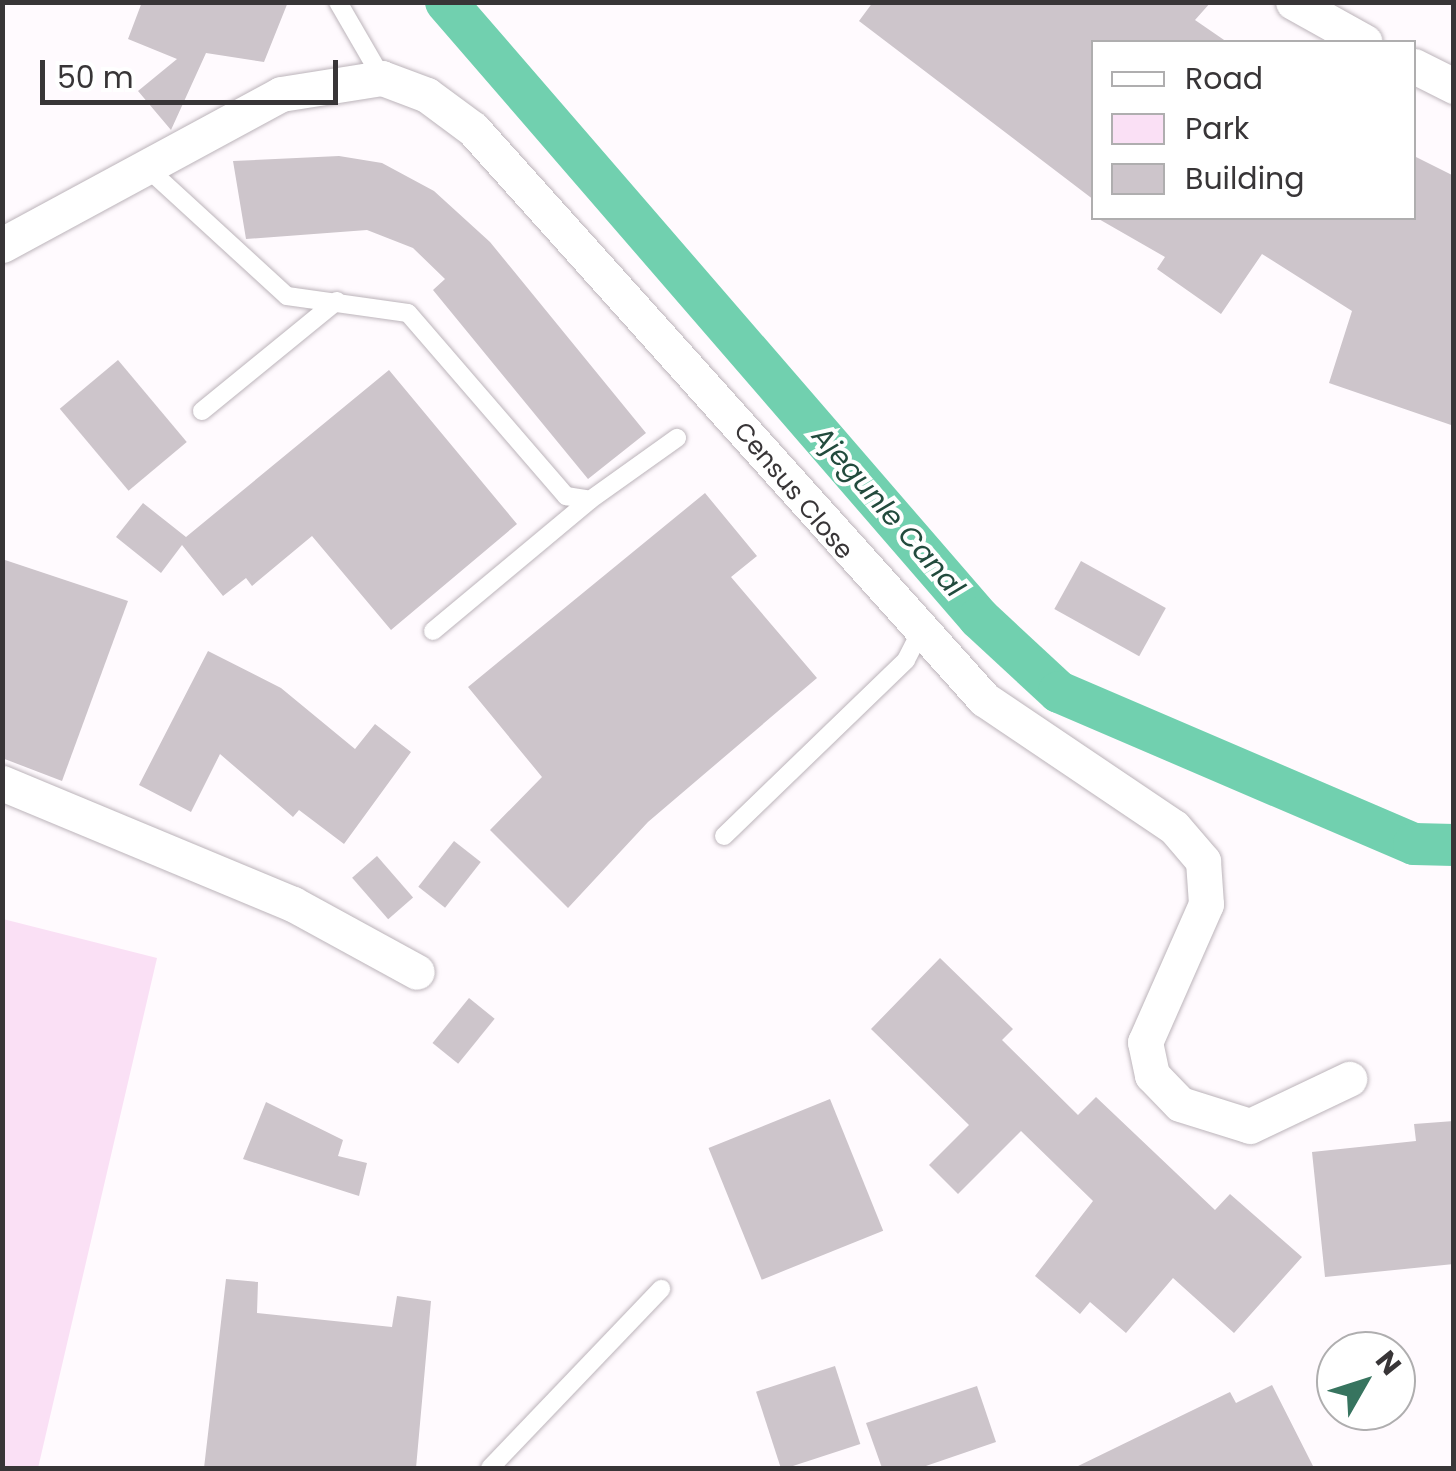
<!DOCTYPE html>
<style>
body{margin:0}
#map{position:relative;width:1456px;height:1471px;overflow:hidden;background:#fffafe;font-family:Poppins,sans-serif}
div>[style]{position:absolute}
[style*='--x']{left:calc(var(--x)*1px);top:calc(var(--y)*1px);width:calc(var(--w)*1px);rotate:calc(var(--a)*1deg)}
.green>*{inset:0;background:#fae0f5}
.canal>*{height:42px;margin:-21px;padding:0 21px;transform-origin:21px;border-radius:21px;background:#71d0af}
.building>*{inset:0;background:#cdc5cb;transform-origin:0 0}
.roads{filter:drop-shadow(0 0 2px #bcb4ba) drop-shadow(0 0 2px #bcb4ba)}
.lane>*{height:18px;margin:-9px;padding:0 9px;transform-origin:9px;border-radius:9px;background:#fff}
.street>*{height:35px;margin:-17.5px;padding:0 17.5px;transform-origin:17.5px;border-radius:17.5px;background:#fff}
span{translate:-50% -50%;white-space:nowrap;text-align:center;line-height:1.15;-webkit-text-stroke:8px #fff;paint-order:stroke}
.street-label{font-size:25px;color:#383537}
.water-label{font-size:28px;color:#224b3d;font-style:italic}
.frame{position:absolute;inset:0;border:5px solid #383537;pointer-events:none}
.legend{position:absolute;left:1091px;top:40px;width:325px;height:180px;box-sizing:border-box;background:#fff;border:2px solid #afaeaf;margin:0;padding:12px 18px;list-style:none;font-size:30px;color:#383537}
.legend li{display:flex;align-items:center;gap:20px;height:50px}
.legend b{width:50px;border:2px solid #afaeaf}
.north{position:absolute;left:1316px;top:1331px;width:100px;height:100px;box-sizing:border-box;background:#fff;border:2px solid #afaeaf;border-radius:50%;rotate:51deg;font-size:28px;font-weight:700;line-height:40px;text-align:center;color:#383537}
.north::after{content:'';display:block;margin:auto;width:35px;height:45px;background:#37745f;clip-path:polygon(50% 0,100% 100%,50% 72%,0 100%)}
.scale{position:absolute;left:40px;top:60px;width:298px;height:45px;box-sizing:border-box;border:5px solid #383537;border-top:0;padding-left:12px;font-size:30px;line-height:35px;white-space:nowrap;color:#383537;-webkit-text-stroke:8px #fff;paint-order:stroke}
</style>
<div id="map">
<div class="green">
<div style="clip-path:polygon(3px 919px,157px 958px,38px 1468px,3px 1468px)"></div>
</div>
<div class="canal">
<div style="--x:446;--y:2;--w:815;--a:49.13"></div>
<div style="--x:979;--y:618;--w:109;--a:42.8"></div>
<div style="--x:1059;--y:692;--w:386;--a:23.2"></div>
<div style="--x:1414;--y:844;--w:40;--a:1.4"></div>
</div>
<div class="building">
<div style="clip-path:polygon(142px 2px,288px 2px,264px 62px,206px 53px,171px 130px,138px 91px,177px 59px,128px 39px)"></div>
<div style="clip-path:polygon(873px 2px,1211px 2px,1195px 20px,1227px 42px,1094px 42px,1094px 200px,859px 21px)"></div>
<div style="clip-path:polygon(339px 156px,382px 163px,434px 191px,490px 242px,646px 433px,588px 479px,433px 290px,445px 279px,413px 248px,367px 230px,246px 239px,233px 161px)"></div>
<div style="clip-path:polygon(1414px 156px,1454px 176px,1454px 426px,1329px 383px,1352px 311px,1262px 254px,1221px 314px,1157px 269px,1165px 257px,1097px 218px,1414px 218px)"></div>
<div style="left:118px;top:360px;width:107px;height:76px;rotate:50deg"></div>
<div style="clip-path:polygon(389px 370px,517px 524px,391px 630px,312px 536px,252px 586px,246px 578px,223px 596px,182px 545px,161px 573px,116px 537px,143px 503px,186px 537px)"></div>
<div style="clip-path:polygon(705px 493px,757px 556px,731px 577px,817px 678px,648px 822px,568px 908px,490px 830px,542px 777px,468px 687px)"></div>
<div style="clip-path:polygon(2px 559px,128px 601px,62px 781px,2px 758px)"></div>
<div style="left:1081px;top:561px;width:97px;height:55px;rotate:29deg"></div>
<div style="clip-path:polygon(208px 651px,281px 688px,355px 749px,375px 724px,411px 752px,344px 844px,299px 810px,293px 817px,220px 754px,191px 812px,139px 785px)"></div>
<div style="left:454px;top:841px;width:34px;height:58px;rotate:38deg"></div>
<div style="left:377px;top:856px;width:55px;height:33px;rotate:49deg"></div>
<div style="clip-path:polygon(940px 958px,1013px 1029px,1002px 1040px,1078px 1115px,1096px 1097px,1215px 1210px,1230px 1194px,1302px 1257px,1234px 1333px,1173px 1278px,1126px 1333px,1090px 1302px,1080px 1314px,1035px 1276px,1093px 1201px,1021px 1131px,958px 1194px,929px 1165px,969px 1125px,871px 1029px)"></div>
<div style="left:469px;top:998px;width:33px;height:58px;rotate:39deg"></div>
<div style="left:830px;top:1099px;width:142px;height:131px;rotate:68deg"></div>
<div style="clip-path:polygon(266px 1102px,343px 1140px,338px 1156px,367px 1163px,359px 1196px,243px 1159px)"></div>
<div style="clip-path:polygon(1454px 1121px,1454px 1264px,1325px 1277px,1312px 1152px,1416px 1141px,1414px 1124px)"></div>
<div style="clip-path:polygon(226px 1279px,258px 1282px,257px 1313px,392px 1327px,397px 1296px,431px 1301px,416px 1468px,204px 1468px)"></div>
<div style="left:835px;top:1366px;width:82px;height:83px;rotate:72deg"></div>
<div style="clip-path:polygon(1272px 1385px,1314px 1468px,1074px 1468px,1230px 1392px,1236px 1403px)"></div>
<div style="clip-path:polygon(977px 1386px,996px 1442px,920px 1468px,882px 1468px,866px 1423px)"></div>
</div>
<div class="roads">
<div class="lane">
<div style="--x:338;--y:2;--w:88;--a:59.9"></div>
<div style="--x:144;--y:165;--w:194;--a:42.5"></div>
<div style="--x:287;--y:296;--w:122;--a:8"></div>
<div style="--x:408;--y:313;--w:242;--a:49.2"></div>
<div style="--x:566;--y:496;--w:24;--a:9"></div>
<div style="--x:590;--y:500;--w:107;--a:-35.5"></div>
<div style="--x:202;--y:411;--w:174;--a:-39.2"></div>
<div style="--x:433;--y:631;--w:204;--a:-39.8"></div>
<div style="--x:724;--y:836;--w:253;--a:-44"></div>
<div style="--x:906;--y:660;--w:28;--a:-63"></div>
<div style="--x:490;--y:1468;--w:248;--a:-46.3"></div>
</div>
<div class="street">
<div style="--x:1293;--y:2;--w:82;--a:29.1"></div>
<div style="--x:1414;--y:66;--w:45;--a:26.6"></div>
<div style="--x:2;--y:245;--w:317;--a:-28.4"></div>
<div style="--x:281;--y:94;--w:102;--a:-9"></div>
<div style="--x:382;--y:78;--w:48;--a:20.7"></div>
<div style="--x:427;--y:95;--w:57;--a:36.5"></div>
<div style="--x:473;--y:129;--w:766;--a:48.12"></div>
<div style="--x:984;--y:699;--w:229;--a:34"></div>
<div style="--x:1174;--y:827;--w:45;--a:49.5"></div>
<div style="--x:1203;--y:861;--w:43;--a:86"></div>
<div style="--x:1206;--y:904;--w:151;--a:113.8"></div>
<div style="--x:1145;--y:1042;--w:34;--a:78"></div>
<div style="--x:1152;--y:1075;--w:40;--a:46"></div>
<div style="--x:1180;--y:1104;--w:73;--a:17.4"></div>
<div style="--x:1250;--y:1126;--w:110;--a:-25.4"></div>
<div style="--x:2;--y:783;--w:315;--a:22.6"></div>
<div style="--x:293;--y:904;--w:141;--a:28.7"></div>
</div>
</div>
<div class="street-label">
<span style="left:793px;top:491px;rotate:50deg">Census Close</span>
</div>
<div class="water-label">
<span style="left:888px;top:512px;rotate:49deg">Ajegunle Canal</span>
</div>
<div class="frame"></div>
<ul class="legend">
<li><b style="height:12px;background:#fff"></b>Road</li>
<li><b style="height:28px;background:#fae0f5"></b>Park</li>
<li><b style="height:28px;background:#cdc5cb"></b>Building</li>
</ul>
<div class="north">N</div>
<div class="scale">50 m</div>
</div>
